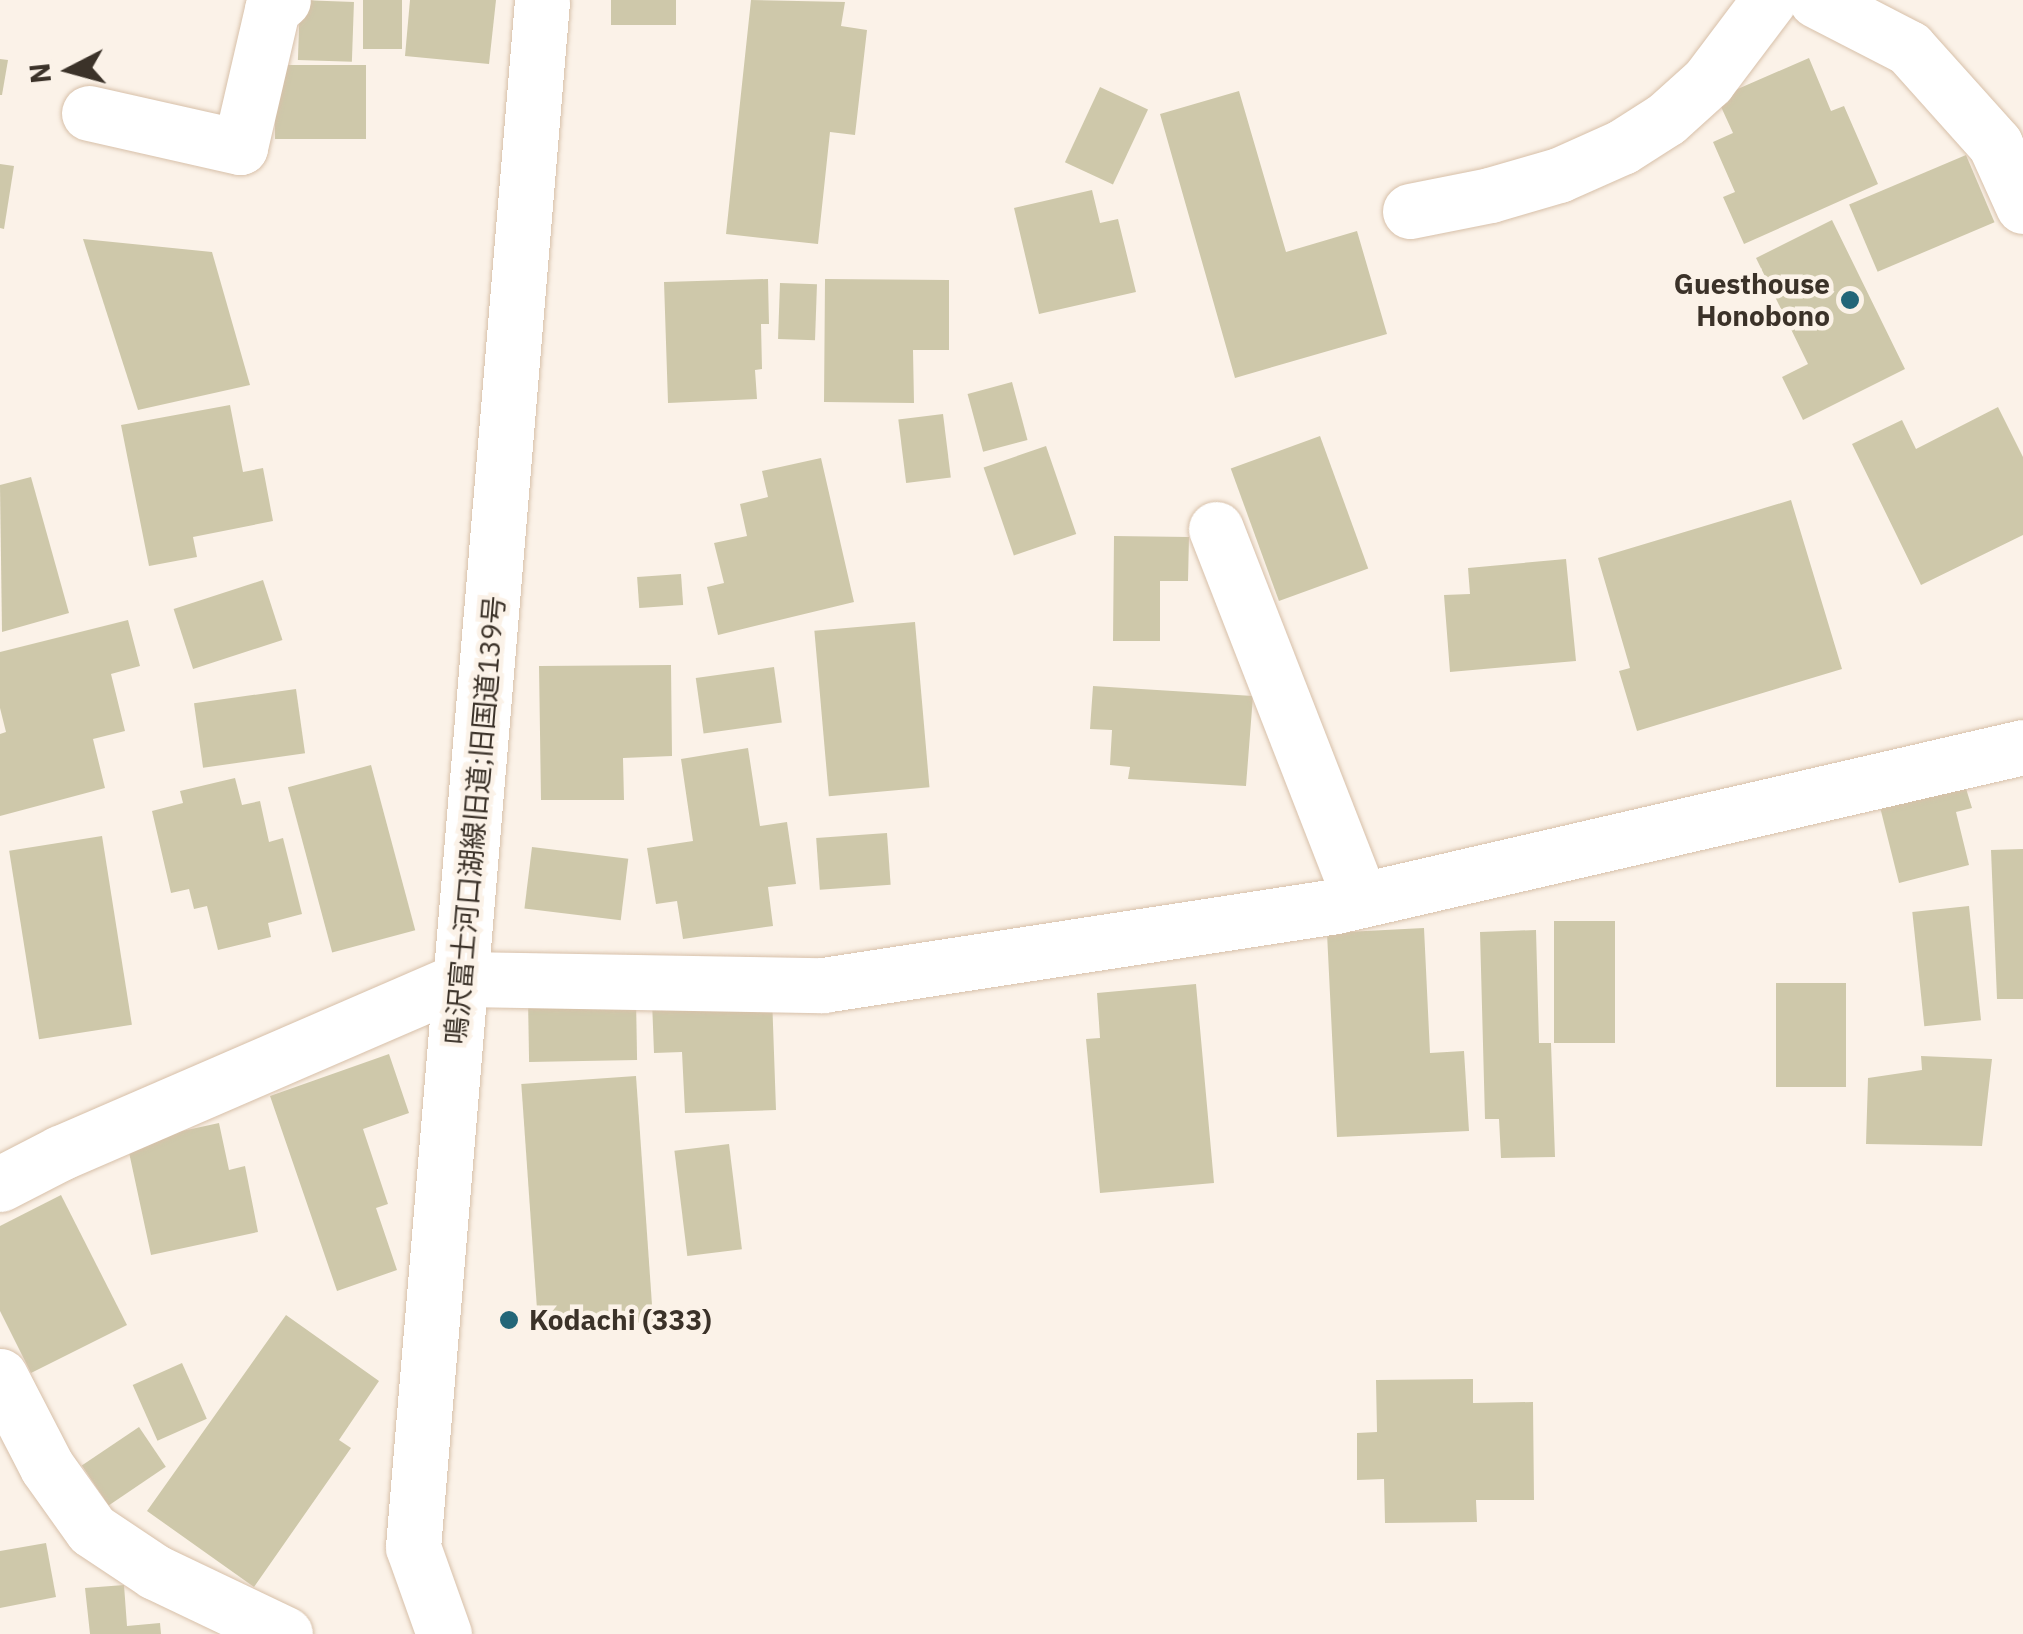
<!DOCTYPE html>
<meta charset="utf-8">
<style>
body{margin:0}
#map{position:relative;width:2023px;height:1634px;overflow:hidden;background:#fbf2e8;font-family:"IBM Plex Sans","Noto Sans JP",sans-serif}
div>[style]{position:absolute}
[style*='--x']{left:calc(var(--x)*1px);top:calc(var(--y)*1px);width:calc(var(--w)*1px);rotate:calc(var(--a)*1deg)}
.building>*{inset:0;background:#cec8aa;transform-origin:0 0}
.roads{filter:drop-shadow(0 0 2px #d7c0a9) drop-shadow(0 0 2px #d7c0a9)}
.minor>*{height:55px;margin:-27.5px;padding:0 27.5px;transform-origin:27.5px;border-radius:27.5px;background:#fff}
.dots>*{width:28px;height:28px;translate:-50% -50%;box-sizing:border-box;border:5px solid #fbf2e8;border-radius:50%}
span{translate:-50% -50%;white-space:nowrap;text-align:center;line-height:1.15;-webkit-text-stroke:9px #fbf2e8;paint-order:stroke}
.poi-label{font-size:28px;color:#3b3229;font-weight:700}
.right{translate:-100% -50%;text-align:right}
.left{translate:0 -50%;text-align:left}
.street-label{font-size:28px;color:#3b3229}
.north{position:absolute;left:20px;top:20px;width:100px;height:100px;-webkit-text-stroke:8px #fbf2e8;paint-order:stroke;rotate:264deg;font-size:28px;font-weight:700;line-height:40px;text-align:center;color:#3b3229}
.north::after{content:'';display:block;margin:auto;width:35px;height:45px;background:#3b3229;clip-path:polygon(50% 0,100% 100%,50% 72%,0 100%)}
</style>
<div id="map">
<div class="building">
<div style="left:300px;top:0;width:54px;height:60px;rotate:2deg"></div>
<div style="left:363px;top:0;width:39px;height:49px"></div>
<div style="clip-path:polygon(410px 0,496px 0,489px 64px,405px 56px)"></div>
<div style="left:611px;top:0;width:65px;height:25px"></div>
<div style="clip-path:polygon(751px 0,845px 2px,841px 26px,867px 30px,855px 135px,830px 132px,818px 244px,726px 234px)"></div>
<div style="clip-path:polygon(1809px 58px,1831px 111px,1844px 106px,1878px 184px,1744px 244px,1723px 197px,1735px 192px,1713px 142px,1733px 133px,1717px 98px)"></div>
<div style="clip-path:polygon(0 59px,8px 60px,2px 95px,0 95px)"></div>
<div style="left:275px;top:65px;width:91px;height:74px"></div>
<div style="left:1100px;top:87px;width:53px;height:83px;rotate:25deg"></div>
<div style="clip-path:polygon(1239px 91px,1286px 252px,1357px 231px,1387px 334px,1235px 378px,1160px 114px)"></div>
<div style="left:1966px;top:155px;width:73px;height:127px;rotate:67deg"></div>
<div style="clip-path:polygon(0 164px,14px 166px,4px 229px,0 228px)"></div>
<div style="clip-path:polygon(1092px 190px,1100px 223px,1118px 219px,1136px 292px,1039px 314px,1014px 208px)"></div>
<div style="clip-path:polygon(1832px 220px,1905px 369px,1803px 420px,1782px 377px,1808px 364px,1756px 258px)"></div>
<div style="clip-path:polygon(83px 239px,212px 252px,250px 385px,138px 410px)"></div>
<div style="clip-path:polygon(768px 279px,769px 324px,761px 324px,762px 369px,755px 370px,757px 399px,668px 403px,664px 282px)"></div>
<div style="clip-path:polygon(825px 279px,949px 280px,949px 350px,913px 350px,914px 403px,824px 402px)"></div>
<div style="left:780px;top:283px;width:37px;height:56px;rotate:2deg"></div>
<div style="left:1012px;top:382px;width:60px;height:46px;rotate:75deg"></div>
<div style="clip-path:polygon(230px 405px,243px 472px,263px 468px,273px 521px,193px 537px,197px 557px,149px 566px,121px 425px)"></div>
<div style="clip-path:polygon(1998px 407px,2023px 457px,2023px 535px,1921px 585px,1852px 444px,1902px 420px,1916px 449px)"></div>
<div style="left:943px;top:414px;width:64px;height:45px;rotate:83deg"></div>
<div style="left:1320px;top:436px;width:141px;height:95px;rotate:70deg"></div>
<div style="left:1046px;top:446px;width:93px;height:66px;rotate:71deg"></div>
<div style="clip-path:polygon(821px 458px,854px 602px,718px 635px,707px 587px,724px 583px,714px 543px,747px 536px,740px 504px,768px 497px,762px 471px)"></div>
<div style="clip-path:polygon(31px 477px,69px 613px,2px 632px,0 485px)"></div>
<div style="clip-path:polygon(1791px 500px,1842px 669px,1637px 731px,1619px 671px,1630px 668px,1598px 558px)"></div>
<div style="clip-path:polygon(1114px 536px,1189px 537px,1188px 581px,1160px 581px,1160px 641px,1113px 641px)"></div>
<div style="clip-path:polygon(1566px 559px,1576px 661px,1450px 672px,1444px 595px,1470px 594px,1468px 568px)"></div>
<div style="left:681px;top:574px;width:31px;height:44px;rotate:86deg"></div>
<div style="left:263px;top:580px;width:63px;height:94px;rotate:72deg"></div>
<div style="clip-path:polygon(128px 620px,140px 666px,111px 674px,125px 731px,93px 739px,105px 788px,0 816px,0 734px,6px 732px,0 708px,0 652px)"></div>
<div style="left:915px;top:622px;width:166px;height:101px;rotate:85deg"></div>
<div style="clip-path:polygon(671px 665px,672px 756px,623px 758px,624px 800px,541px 800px,539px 666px)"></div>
<div style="left:774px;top:667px;width:56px;height:79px;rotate:82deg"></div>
<div style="clip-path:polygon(1093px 686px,1253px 696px,1246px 786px,1128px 779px,1130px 767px,1110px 765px,1112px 730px,1090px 729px)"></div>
<div style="left:296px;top:689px;width:65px;height:103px;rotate:82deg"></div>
<div style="clip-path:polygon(748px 748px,760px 826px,787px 822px,796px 884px,768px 887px,773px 926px,683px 939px,677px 901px,656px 904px,647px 848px,693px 841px,681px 759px)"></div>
<div style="left:371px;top:765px;width:171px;height:86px;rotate:75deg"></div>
<div style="clip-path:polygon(235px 778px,242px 805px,260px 801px,269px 842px,283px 838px,302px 914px,268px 923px,271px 937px,218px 950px,207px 906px,194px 909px,189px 889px,171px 893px,152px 811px,183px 803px,180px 791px)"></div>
<div style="clip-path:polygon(1964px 782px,1972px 808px,1956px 812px,1969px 865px,1899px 883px,1879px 803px)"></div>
<div style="left:887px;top:833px;width:52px;height:71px;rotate:86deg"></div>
<div style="left:102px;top:836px;width:191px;height:94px;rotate:81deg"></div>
<div style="left:532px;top:847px;width:97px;height:62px;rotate:7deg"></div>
<div style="clip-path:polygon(2023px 849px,2023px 999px,1997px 999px,1991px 850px)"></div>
<div style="left:1969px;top:906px;width:115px;height:57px;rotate:84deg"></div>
<div style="left:1615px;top:921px;width:122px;height:61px;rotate:90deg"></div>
<div style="clip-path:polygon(1424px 928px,1430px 1053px,1464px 1051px,1469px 1131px,1337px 1137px,1327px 933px)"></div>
<div style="clip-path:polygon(1536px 930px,1539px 1043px,1551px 1043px,1555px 1157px,1501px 1158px,1499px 1119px,1485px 1119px,1480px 932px)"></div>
<div style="left:1776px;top:983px;width:70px;height:104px"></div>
<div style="clip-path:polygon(1196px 984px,1214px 1183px,1100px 1193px,1086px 1039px,1100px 1038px,1097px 993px)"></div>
<div style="clip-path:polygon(772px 996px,776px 1110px,685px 1113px,682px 1052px,654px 1053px,652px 1001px)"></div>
<div style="left:636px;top:998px;width:62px;height:108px;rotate:89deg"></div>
<div style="clip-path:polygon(389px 1054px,409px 1113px,363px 1129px,388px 1204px,376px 1208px,397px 1270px,337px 1291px,270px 1096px)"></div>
<div style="clip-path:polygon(1921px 1056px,1992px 1059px,1982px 1146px,1866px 1144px,1868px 1078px,1922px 1070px)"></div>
<div style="left:636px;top:1076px;width:246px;height:115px;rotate:86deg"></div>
<div style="clip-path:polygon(219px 1123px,229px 1170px,245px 1166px,258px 1232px,151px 1255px,127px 1143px)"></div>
<div style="left:729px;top:1144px;width:106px;height:55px;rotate:83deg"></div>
<div style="clip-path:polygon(61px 1195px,127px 1325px,31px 1373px,0 1311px,0 1226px)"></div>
<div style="clip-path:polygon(286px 1315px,379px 1381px,339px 1440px,351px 1448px,254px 1587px,147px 1511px)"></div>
<div style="left:182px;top:1363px;width:61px;height:54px;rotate:66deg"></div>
<div style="clip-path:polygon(1473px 1379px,1473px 1403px,1533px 1402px,1534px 1500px,1476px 1500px,1477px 1522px,1385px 1523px,1384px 1479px,1357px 1480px,1357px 1433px,1377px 1432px,1376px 1380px)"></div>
<div style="left:139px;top:1427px;width:48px;height:69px;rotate:56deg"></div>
<div style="clip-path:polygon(46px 1543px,56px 1597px,0 1608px,0 1551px)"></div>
<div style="clip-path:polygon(124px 1585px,127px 1626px,160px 1623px,161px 1634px,90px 1634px,85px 1588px)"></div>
</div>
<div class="roads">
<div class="minor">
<div style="--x:1816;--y:0;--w:105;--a:27.3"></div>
<div style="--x:1909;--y:48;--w:129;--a:48.1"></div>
<div style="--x:1995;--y:144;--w:68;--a:65.7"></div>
<div style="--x:89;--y:113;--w:155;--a:12.7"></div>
<div style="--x:240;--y:147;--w:142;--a:-76.9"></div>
<div style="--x:272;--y:9;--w:14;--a:-39"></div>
<div style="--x:1410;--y:211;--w:82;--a:-11.3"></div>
<div style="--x:1490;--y:195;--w:72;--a:-16.2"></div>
<div style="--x:1559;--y:175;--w:69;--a:-24"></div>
<div style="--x:1622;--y:147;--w:52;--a:-32.5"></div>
<div style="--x:1666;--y:119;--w:57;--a:-42.1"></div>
<div style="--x:1708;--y:81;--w:101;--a:-53"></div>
<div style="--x:1216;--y:529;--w:398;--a:68.7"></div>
<div style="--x:0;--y:1184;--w:68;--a:-27.3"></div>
<div style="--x:60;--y:1153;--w:439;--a:-23.4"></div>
<div style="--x:463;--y:979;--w:360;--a:1"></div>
<div style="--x:823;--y:985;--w:519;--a:-8.75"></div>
<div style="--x:1336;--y:906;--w:705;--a:-13.03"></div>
<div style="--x:0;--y:1376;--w:102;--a:62.7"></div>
<div style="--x:47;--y:1467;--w:77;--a:54.5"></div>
<div style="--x:92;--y:1530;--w:76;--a:33.7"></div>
<div style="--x:155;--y:1572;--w:144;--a:25.5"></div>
<div style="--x:444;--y:1634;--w:92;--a:-109.6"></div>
<div style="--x:413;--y:1547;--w:1552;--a:-85.23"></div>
</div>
</div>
<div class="dots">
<div style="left:1850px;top:300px;background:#236678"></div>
<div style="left:509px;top:1320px;background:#236678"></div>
</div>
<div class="poi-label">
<span class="right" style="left:1830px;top:300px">Guesthouse<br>Honobono</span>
<span class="left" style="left:529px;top:1320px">Kodachi (333)</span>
</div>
<div class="street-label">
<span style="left:475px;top:820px;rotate:-85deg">鳴沢富士河口湖線旧道;旧国道139号</span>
</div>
<div class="north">N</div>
</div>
